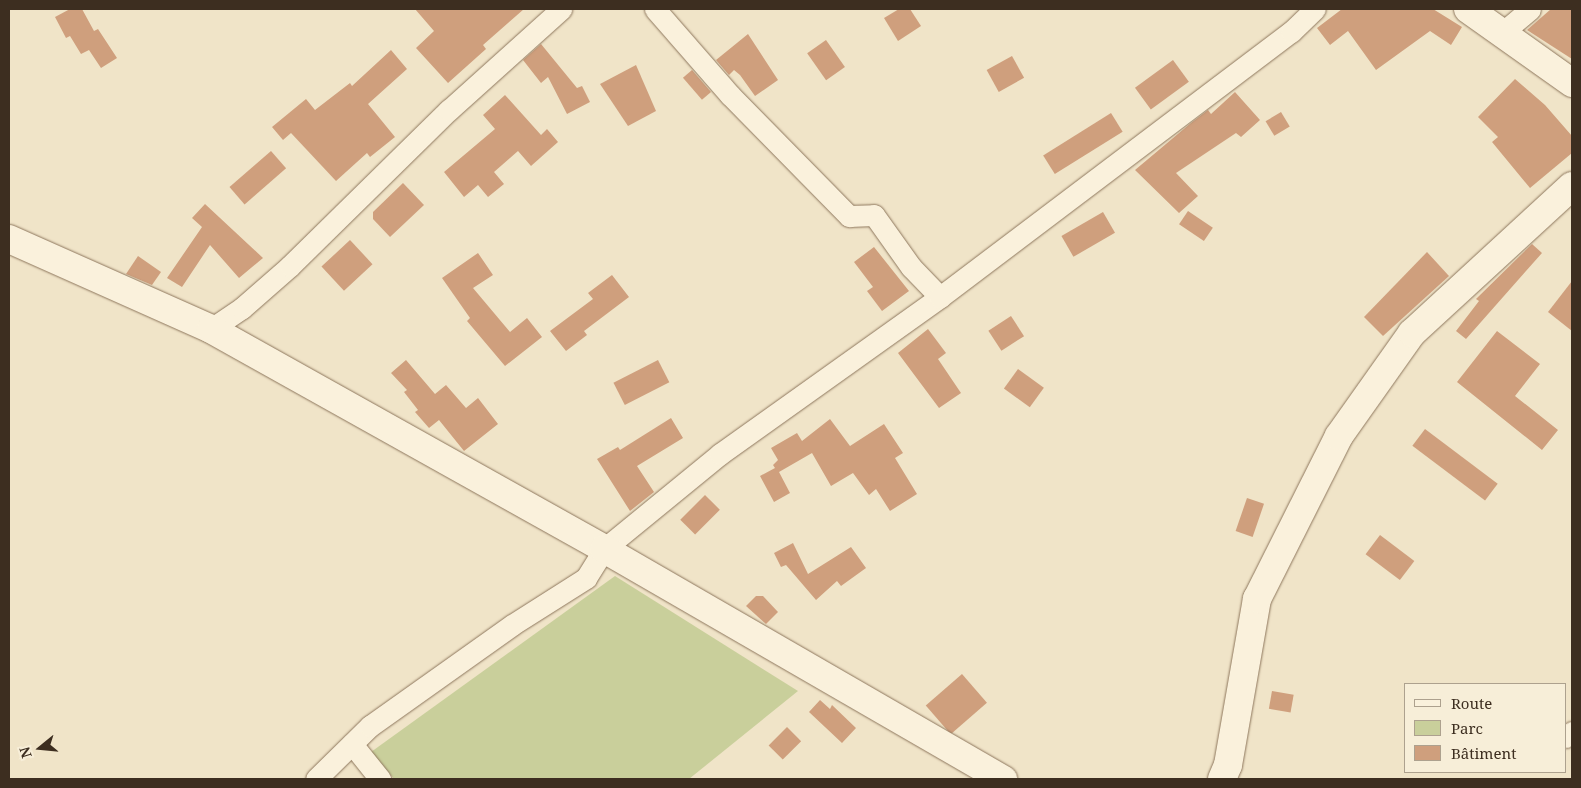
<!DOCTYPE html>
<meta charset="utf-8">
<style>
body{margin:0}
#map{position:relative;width:1581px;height:788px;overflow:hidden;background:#f0e4c8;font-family:"Noto Serif",serif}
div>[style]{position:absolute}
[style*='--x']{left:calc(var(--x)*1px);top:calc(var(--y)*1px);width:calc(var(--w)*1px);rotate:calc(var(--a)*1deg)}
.green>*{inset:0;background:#c9cf9b}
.building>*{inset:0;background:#cf9f7d;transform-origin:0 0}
.roads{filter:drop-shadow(0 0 1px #8d765c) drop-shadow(0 0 1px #8d765c)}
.street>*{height:21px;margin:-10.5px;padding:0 10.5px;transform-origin:10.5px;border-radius:10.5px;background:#faf1dc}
.secondary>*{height:28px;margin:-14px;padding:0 14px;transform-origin:14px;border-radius:14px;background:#faf1dc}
span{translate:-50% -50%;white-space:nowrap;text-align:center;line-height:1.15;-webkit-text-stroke:5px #f7eed8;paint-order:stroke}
.frame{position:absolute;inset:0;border:10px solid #3d2e20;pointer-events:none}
.legend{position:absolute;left:1404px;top:683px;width:162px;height:90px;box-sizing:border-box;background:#f7eed8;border:1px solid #ada18e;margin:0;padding:6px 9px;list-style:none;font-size:15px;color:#3d2e20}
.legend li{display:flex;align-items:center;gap:10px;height:25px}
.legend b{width:25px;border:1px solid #ada18e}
.north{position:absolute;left:15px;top:723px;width:50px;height:50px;-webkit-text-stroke:4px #f7eed8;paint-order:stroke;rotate:253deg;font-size:14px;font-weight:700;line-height:20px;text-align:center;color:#3d2e20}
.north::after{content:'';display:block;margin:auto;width:18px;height:22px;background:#3d2e20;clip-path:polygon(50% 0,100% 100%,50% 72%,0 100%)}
</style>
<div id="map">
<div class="green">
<div style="clip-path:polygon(615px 576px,798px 691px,689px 779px,394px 779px,371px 752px)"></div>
</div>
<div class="building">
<div style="clip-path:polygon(70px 9px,82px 9px,94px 31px,98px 29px,117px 58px,101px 68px,89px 50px,81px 54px,70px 36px,66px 38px,55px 17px)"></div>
<div style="clip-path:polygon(415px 9px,524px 9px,483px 45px,486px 49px,448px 83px,416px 48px,434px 31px)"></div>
<div style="clip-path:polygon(899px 9px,910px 9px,921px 26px,898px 41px,884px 18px)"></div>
<div style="clip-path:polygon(1342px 9px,1433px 9px,1462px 27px,1451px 45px,1430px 31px,1376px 70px,1348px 31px,1330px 45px,1317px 28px)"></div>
<div style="clip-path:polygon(1551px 9px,1572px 9px,1572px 59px,1527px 30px)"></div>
<div style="clip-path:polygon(748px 34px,778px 80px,755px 96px,740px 75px,734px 70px,729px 75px,716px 60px)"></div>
<div style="left:826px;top:40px;width:33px;height:23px;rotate:55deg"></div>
<div style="clip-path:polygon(541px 44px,577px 88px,582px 86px,590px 102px,567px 114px,548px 77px,541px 83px,523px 60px)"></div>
<div style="clip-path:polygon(391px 50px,407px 69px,368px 104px,395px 137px,370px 157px,367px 153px,336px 181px,291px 133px,283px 140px,272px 127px,306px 99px,315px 110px,350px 83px,352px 86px)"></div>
<div style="left:1012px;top:56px;width:25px;height:29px;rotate:61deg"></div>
<div style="left:1173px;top:60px;width:27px;height:47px;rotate:54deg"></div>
<div style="clip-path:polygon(636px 65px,656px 111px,628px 126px,600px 84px)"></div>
<div style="left:692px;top:70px;width:29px;height:12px;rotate:49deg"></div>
<div style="clip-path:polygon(1515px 79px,1545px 105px,1572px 136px,1572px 153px,1530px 188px,1492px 142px,1498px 137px,1478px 117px)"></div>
<div style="clip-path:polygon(1235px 92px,1260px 120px,1241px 137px,1236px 133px,1176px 173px,1198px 196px,1179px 213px,1135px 170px,1191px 123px,1208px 110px,1211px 114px)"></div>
<div style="clip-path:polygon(505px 95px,541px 135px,547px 129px,558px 142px,531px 166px,518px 151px,494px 172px,504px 184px,488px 197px,478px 185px,464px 197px,444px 172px,495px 129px,483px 115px)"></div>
<div style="left:1281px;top:112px;width:17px;height:18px;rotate:59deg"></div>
<div style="left:1111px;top:113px;width:22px;height:80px;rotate:58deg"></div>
<div style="left:271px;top:151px;width:23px;height:55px;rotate:49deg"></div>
<div style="clip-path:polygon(403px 183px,424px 205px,390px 237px,373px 219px,373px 212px)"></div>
<div style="clip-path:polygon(205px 204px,263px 258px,239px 278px,210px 245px,182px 287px,167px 278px,202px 227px,192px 218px)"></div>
<div style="left:1188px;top:211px;width:30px;height:16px;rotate:34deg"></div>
<div style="left:1103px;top:212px;width:24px;height:48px;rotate:60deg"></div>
<div style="left:350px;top:240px;width:33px;height:39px;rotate:47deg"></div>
<div style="clip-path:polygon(1532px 244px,1542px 253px,1466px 339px,1456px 331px,1479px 301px,1476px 299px)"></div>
<div style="clip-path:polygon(874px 247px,909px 291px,882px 311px,867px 291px,873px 287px,854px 262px)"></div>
<div style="clip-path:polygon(1427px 252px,1449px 276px,1383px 336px,1364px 317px)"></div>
<div style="clip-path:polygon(478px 253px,493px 275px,473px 288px,510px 332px,527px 318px,542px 337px,505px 366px,467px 321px,470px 318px,442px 278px)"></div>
<div style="clip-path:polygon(138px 256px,161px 272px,152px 285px,126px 274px)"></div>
<div style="clip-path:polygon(612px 275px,629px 297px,584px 331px,587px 335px,566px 351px,550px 331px,593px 299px,588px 293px)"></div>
<div style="clip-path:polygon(1572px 281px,1572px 331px,1548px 312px)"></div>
<div style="left:1011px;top:316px;width:24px;height:27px;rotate:57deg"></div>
<div style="clip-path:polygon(928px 329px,946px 353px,938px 359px,961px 393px,939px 408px,898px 353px)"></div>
<div style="clip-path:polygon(1497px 331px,1540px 364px,1515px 396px,1558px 430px,1542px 450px,1457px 382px)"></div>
<div style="clip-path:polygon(406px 360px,435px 394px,446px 385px,466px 408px,478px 398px,498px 424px,464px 451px,439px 420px,429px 428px,415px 412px,418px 410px,404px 392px,407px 390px,391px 373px)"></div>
<div style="left:658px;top:360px;width:25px;height:50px;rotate:63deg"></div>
<div style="left:1018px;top:369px;width:32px;height:24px;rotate:36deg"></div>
<div style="clip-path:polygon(671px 418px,683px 438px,637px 466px,654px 492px,630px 511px,597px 459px,618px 447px,620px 450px)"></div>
<div style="clip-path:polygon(830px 419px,850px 446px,884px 424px,903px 453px,895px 458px,917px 494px,890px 511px,876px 489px,869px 495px,853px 473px,831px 486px,812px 453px,779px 472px,790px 493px,774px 502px,760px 476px,775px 468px,773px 465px,778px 460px,771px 448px,797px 433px,802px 441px)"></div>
<div style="left:1425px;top:429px;width:91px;height:21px;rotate:37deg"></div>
<div style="left:705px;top:495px;width:21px;height:35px;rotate:45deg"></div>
<div style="left:1247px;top:498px;width:18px;height:35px;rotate:19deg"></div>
<div style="left:1380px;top:535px;width:43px;height:24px;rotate:37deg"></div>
<div style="clip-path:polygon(793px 543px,808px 574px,851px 547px,866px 568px,841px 586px,837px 581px,816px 600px,786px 565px,781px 567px,774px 553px)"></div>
<div style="clip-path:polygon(756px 596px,763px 596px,778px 612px,766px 624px,746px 606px)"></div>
<div style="left:962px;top:674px;width:38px;height:48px;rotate:49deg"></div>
<div style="left:1272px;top:691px;width:22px;height:18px;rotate:10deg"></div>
<div style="clip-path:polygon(820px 700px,830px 709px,832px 705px,856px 728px,842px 743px,809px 712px)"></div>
<div style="left:787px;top:727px;width:20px;height:26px;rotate:45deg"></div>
</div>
<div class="roads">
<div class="street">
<div style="--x:655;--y:9;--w:114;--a:48.9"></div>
<div style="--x:730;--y:95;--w:170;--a:45.5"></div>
<div style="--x:849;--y:216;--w:25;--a:-2"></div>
<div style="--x:874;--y:215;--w:64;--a:54.6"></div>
<div style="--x:911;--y:267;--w:42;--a:46"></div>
<div style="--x:1503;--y:32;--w:35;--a:-40"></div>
<div style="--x:211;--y:329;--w:37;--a:-34"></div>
<div style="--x:242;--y:308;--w:64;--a:-41.2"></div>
<div style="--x:290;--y:266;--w:223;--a:-44.5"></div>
<div style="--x:449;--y:110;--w:151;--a:-42"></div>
<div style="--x:1566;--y:737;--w:8;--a:-40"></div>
<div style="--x:352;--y:744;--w:45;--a:51.3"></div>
<div style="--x:316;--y:779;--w:76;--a:-44.5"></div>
<div style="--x:370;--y:726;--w:174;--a:-35.4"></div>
<div style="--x:512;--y:625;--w:88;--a:-32.4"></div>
<div style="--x:586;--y:578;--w:34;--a:-58"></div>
<div style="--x:604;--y:549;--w:150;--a:-39.3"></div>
<div style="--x:720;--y:454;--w:270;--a:-35.5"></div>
<div style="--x:940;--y:297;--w:440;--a:-37.1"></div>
<div style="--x:1291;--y:32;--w:33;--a:-44"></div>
</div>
<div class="secondary">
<div style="--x:1468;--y:9;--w:128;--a:35.4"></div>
<div style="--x:9;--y:239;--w:221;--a:24"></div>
<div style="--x:211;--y:329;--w:450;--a:29.2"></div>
<div style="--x:604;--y:549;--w:461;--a:30"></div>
<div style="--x:1222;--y:779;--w:15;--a:-67"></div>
<div style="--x:1228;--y:765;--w:169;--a:-80.1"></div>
<div style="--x:1257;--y:599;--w:182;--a:-63.3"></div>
<div style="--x:1339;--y:436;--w:126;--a:-54.7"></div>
<div style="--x:1412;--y:333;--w:217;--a:-42.6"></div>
</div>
</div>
<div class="frame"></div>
<ul class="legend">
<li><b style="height:6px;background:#faf1dc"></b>Route</li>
<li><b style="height:14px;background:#c9cf9b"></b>Parc</li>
<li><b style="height:14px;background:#cf9f7d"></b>Bâtiment</li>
</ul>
<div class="north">N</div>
</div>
